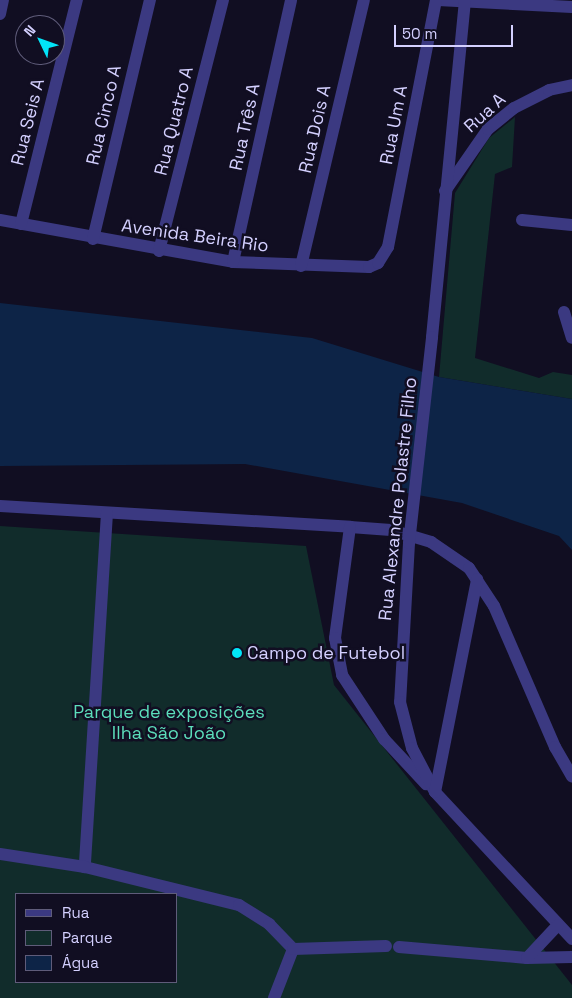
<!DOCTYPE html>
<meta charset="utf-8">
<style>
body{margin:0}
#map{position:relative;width:572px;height:998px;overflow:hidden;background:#110e22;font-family:"Space Grotesk",sans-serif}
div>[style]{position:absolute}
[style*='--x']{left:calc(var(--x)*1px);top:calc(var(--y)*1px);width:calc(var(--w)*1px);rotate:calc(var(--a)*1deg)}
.green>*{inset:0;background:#112c2b}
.water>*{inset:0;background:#0d2447}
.minor>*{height:12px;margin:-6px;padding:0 6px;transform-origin:6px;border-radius:6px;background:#3b3981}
.minor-bridge>*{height:12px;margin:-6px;padding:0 6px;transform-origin:6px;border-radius:6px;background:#3b3981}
.dots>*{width:14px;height:14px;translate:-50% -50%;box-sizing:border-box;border:2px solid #110e22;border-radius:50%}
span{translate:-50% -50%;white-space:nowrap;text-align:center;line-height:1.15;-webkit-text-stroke:5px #110e22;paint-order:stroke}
.street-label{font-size:18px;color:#d4d0ff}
.poi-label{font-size:18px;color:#d4d0ff}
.left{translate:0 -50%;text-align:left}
.park-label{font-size:18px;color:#5cdebb}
.legend{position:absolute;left:15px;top:893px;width:162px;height:90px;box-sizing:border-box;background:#110e22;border:1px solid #5f5c7a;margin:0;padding:6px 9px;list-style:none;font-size:15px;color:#d4d0ff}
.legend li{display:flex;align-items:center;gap:10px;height:25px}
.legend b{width:25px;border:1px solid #5f5c7a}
.north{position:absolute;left:15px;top:15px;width:50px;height:50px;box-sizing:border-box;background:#110e22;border:1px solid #5f5c7a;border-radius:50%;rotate:312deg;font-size:14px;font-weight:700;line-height:20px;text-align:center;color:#d4d0ff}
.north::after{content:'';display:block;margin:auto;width:18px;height:22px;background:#02e4f8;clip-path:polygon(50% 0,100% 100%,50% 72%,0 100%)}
.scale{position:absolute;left:394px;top:25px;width:119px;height:22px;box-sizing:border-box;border:2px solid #d4d0ff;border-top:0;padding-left:6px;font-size:15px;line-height:18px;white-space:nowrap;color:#d4d0ff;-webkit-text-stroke:4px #110e22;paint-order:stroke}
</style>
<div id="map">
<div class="green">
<div style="clip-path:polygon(515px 117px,512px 167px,495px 174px,475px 358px,539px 378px,553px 372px,572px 375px,572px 399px,439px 377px,455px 193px,489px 138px)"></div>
<div style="clip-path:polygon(evenodd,0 526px,306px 546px,334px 685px,572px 985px,572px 998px,0 998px,0 526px,16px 894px,176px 894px,176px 982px,16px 982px,16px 894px)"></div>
</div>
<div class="water">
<div style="clip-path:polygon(0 303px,312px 338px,439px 377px,572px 399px,572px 550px,559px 536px,462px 503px,245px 464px,0 466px)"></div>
</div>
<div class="minor">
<div style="--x:438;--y:0;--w:134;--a:3"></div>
<div style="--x:0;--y:14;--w:14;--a:-78"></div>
<div style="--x:445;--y:191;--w:75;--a:-55.3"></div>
<div style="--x:488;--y:129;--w:33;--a:-39"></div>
<div style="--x:514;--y:108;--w:39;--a:-27"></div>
<div style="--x:549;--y:90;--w:24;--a:-12"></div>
<div style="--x:0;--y:220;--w:237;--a:10.2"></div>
<div style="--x:233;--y:262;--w:136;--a:2.1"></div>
<div style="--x:369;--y:267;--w:10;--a:-24"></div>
<div style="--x:378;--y:263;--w:19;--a:-58"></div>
<div style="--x:388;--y:247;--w:252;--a:-79"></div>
<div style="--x:522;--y:220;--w:50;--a:5.7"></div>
<div style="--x:21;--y:224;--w:231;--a:-76"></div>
<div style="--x:93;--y:239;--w:246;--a:-76.6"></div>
<div style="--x:159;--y:251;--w:259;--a:-75.7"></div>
<div style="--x:233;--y:262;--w:268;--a:-77.5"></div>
<div style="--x:301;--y:266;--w:273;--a:-76.7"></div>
<div style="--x:564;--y:312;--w:27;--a:73"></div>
<div style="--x:432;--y:337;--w:339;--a:-84.4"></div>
<div style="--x:0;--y:506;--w:351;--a:3.4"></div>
<div style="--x:350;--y:527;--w:41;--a:4.2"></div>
<div style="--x:391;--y:530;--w:42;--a:16.7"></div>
<div style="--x:431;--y:542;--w:46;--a:34.4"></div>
<div style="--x:469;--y:568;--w:45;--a:56.7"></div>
<div style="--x:494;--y:606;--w:154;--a:66.6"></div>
<div style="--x:555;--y:747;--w:34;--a:60"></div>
<div style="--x:107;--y:513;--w:355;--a:93.6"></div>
<div style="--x:85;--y:867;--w:159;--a:13.9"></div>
<div style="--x:239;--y:905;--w:36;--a:32"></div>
<div style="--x:269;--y:924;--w:35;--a:46"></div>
<div style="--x:350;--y:527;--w:112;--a:97.7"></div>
<div style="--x:335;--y:638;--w:38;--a:79"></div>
<div style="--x:342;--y:675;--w:77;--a:56.7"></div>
<div style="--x:384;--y:739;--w:62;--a:47"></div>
<div style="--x:409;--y:543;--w:159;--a:93.2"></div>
<div style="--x:400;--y:702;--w:48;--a:75.4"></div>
<div style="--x:412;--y:748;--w:50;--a:62.4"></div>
<div style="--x:435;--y:792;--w:201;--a:47"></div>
<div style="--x:435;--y:792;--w:217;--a:-78.8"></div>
<div style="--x:0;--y:854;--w:86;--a:8.7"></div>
<div style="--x:399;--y:947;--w:128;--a:4.9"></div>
<div style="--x:527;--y:958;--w:45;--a:-1.3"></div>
<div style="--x:527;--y:958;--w:45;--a:-46.8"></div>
<div style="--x:274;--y:998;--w:53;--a:-68.8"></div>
<div style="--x:293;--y:949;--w:93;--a:-1.8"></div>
</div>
<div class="minor-bridge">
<div style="--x:409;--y:543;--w:207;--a:-83.6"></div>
</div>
<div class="dots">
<div style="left:237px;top:653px;background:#02e4f8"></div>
</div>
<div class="street-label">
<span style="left:485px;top:113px;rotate:-42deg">Rua A</span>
<span style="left:104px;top:115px;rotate:-77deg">Rua Cinco A</span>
<span style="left:174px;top:121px;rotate:-76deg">Rua Quatro A</span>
<span style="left:28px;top:122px;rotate:-76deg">Rua Seis A</span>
<span style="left:394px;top:125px;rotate:-79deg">Rua Um A</span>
<span style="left:245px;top:127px;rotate:-78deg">Rua Três A</span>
<span style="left:315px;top:129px;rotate:-77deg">Rua Dois A</span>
<span style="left:195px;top:236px;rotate:8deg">Avenida Beira Rio</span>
<span style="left:398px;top:499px;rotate:-84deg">Rua Alexandre Polastre Filho</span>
</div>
<div class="poi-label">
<span class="left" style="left:247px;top:653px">Campo de Futebol</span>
</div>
<div class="park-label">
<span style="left:169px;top:723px">Parque de exposições<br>Ilha São João</span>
</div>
<ul class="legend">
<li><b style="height:6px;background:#3b3981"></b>Rua</li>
<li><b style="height:14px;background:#112c2b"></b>Parque</li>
<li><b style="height:14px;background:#0d2447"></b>Água</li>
</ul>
<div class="north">N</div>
<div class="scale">50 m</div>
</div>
